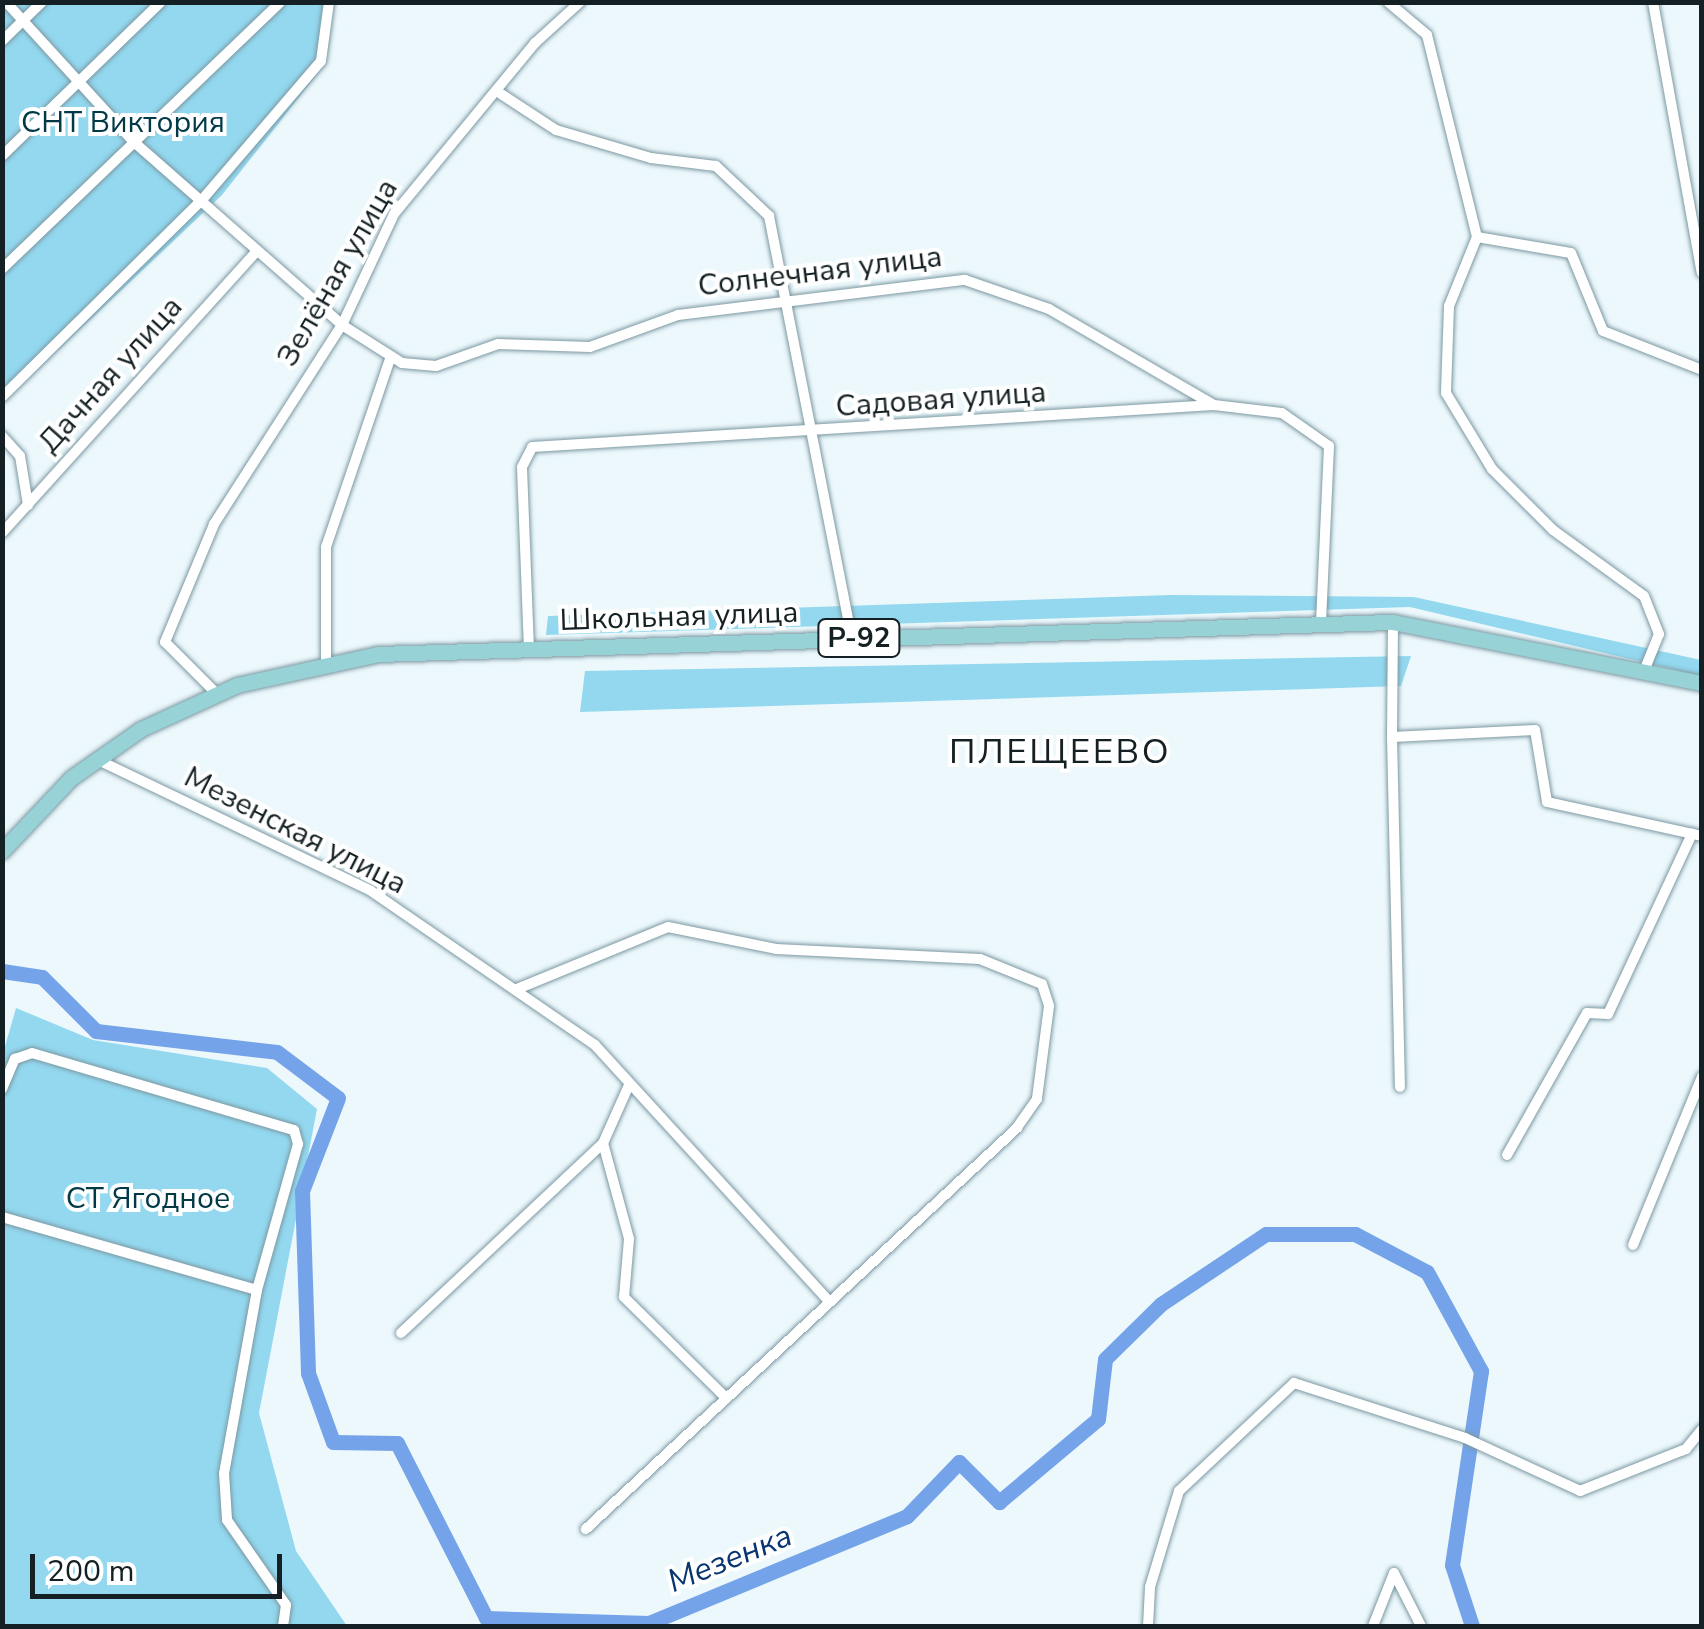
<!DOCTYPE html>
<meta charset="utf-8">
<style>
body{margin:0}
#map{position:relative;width:1704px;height:1629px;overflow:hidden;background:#ecf8fc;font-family:"Nunito Sans",sans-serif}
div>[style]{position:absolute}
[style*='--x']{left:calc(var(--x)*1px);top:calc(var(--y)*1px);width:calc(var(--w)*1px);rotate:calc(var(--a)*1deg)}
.green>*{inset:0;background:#93d8ef}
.river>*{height:15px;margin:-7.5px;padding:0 7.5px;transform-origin:7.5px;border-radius:7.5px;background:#74a3e9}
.roads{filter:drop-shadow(0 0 2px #7c98a2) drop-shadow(0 0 2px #7c98a2)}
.street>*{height:10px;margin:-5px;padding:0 5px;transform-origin:5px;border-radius:5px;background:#fff}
.primary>*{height:15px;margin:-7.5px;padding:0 7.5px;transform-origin:7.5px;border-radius:7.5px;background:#97d2d7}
span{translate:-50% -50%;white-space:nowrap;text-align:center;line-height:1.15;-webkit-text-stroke:8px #fff;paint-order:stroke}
.shield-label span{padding:2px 8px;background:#fff;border:2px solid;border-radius:8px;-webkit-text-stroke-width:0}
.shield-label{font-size:28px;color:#152024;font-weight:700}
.park-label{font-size:30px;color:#013947}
.street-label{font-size:30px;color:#152024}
.water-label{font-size:32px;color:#083572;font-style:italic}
.quarter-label{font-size:35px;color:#152024;letter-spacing:2.5px}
.frame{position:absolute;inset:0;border:5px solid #152024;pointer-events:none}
.scale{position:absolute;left:30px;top:1554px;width:252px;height:45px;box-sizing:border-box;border:5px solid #152024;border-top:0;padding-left:12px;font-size:30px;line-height:35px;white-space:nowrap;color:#152024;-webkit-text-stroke:8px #fff;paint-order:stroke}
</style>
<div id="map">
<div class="green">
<div style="clip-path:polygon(3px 3px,334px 3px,326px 63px,222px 195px,3px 402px)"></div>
<div style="clip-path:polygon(1171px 595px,1414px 597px,1701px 660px,1702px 676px,1410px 607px,546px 635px,548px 616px)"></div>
<div style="clip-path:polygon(1411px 656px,1401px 686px,580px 712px,585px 671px)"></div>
<div style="clip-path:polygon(16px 1008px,93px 1040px,267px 1068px,317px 1109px,259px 1413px,296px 1551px,347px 1626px,3px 1626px,2px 1057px)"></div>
</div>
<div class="river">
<div style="--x:2;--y:971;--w:40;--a:8.5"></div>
<div style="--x:42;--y:977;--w:76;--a:45"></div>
<div style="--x:96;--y:1031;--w:182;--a:6.6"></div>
<div style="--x:277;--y:1052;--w:76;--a:37"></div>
<div style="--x:338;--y:1098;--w:100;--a:111.2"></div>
<div style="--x:302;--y:1191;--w:182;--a:88.1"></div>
<div style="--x:308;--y:1373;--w:73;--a:70.1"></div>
<div style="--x:333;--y:1442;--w:64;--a:0.9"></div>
<div style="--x:397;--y:1443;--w:196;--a:63"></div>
<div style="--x:486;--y:1618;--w:163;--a:1.8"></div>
<div style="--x:649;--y:1623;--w:279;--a:-22.5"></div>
<div style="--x:907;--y:1516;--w:75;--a:-46.1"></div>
<div style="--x:959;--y:1462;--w:57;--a:45"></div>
<div style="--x:999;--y:1502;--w:129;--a:-40"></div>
<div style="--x:1098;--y:1419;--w:60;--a:-83.3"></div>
<div style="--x:1105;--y:1359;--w:78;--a:-44.5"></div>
<div style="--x:1161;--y:1304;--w:126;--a:-33.7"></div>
<div style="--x:1266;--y:1234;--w:89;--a:0"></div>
<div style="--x:1355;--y:1234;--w:81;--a:27.8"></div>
<div style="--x:1427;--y:1272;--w:113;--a:61.4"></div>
<div style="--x:1481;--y:1371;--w:196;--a:98.5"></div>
<div style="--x:1452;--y:1565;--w:64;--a:71.8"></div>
</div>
<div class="roads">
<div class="street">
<div style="--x:6;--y:2;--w:190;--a:47.6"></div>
<div style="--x:134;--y:142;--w:277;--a:41.3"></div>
<div style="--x:342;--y:325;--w:71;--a:32.3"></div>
<div style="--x:402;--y:363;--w:34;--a:5"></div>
<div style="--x:436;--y:366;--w:66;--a:-19.5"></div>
<div style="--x:498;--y:344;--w:92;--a:1.9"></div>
<div style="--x:590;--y:347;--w:94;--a:-20"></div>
<div style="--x:678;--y:315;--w:289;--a:-7"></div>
<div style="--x:965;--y:280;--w:89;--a:19"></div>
<div style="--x:1049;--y:309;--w:191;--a:30.2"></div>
<div style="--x:1388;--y:2;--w:51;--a:40.2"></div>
<div style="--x:1427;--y:35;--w:208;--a:76.1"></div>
<div style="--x:1477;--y:237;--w:74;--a:112.1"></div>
<div style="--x:1449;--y:306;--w:87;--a:92"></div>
<div style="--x:1446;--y:393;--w:89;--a:58.8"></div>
<div style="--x:1492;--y:469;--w:86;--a:45"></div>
<div style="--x:1553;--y:530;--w:112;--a:36"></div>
<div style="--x:1644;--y:596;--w:41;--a:68.5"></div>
<div style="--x:1659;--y:634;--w:38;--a:112"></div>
<div style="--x:1653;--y:2;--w:275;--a:79.8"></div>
<div style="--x:2;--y:41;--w:56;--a:-44.3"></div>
<div style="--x:501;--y:94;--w:66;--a:33.2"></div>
<div style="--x:556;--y:130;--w:99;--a:16.4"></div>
<div style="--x:651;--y:158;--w:65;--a:7"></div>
<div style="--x:716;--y:166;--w:73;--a:43.3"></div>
<div style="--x:769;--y:216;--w:431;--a:78.9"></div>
<div style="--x:2;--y:156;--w:221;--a:-44.1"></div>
<div style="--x:1477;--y:237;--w:95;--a:9.7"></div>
<div style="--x:1571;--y:253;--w:84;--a:67.7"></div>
<div style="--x:1603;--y:331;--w:106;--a:21.5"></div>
<div style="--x:2;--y:269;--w:385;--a:-43.8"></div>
<div style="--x:2;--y:397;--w:279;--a:-44.6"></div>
<div style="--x:201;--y:201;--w:184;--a:-49.4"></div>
<div style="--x:321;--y:61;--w:60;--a:-82.3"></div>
<div style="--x:2;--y:436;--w:27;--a:48"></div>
<div style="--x:20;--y:456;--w:50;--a:80.7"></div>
<div style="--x:2;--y:533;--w:380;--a:-47.9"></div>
<div style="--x:1393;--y:622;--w:115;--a:90.5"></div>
<div style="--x:1392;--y:737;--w:143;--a:-2.8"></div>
<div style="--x:1535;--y:730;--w:73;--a:80.5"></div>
<div style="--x:1547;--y:802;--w:159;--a:12.4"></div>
<div style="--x:529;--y:650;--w:183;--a:-92.2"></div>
<div style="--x:522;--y:467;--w:22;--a:-63"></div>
<div style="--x:532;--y:447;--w:683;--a:-3.52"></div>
<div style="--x:1214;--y:405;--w:68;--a:6.7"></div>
<div style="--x:1282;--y:413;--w:57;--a:35.1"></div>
<div style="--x:1329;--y:446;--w:176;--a:92.6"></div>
<div style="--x:326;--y:662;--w:115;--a:-90"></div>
<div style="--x:326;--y:547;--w:199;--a:-71.2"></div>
<div style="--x:216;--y:693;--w:72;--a:-135"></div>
<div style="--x:165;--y:642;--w:128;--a:-67.4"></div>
<div style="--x:214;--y:524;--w:237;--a:-57.3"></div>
<div style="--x:342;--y:325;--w:123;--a:-64.9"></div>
<div style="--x:394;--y:214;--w:222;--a:-50.5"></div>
<div style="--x:535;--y:43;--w:61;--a:-42.3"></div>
<div style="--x:1392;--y:737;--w:350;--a:88.7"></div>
<div style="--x:96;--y:759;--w:305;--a:25.6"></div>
<div style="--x:371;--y:891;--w:272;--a:34.5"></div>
<div style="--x:595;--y:1045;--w:348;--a:47.6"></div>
<div style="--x:517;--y:989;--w:163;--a:-22.3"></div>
<div style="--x:668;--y:927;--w:110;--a:11.5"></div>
<div style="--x:776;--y:949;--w:204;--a:2.8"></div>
<div style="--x:980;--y:959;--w:67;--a:22"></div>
<div style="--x:1042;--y:984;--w:23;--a:72"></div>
<div style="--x:1049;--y:1006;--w:94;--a:97.4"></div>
<div style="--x:1037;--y:1099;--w:35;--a:125"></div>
<div style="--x:1017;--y:1128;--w:589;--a:137.07"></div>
<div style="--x:629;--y:1085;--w:64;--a:114.1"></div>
<div style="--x:603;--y:1143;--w:99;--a:74.8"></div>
<div style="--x:629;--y:1239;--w:58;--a:94.9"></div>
<div style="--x:624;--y:1297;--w:144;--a:44.7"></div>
<div style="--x:2;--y:1089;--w:33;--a:-67"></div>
<div style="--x:15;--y:1059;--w:18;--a:-19"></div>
<div style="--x:32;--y:1053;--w:273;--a:16.4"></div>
<div style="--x:294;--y:1130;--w:15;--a:74"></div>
<div style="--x:298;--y:1144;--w:152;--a:105.7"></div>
<div style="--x:1507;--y:1155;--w:163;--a:-60.6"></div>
<div style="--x:1587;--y:1013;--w:21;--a:3"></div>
<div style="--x:1608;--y:1014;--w:199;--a:-65"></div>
<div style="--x:2;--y:1217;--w:265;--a:16"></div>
<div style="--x:257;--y:1290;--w:186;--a:100.2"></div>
<div style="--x:224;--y:1473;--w:47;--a:86.3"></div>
<div style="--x:227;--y:1520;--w:103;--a:55.2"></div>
<div style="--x:286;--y:1605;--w:21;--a:98"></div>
<div style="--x:1633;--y:1245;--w:182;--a:-67.7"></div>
<div style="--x:401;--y:1333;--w:277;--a:-43.2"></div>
<div style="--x:1148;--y:1626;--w:39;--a:-87"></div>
<div style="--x:1150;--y:1587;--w:100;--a:-73.2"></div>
<div style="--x:1179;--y:1491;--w:158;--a:-43.2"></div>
<div style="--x:1294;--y:1383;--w:180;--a:17.8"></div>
<div style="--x:1465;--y:1438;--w:127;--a:24.7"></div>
<div style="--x:1580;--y:1491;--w:114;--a:-21.6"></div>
<div style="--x:1686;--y:1449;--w:26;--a:-51"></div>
<div style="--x:1373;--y:1626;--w:57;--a:-68.4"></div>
<div style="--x:1394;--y:1573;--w:59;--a:63"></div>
</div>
<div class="primary">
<div style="--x:2;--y:851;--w:100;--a:-46.6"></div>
<div style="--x:71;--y:778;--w:85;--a:-35"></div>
<div style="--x:141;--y:729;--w:106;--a:-24.6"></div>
<div style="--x:237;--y:685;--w:144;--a:-12.4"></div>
<div style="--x:378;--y:654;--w:1016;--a:-1.81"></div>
<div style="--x:1393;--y:622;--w:315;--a:11.2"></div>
</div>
</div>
<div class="shield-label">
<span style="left:859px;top:638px">Р-92</span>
</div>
<div class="park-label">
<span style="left:123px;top:123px">СНТ Виктория</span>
<span style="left:148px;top:1199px">СТ Ягодное</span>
</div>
<div class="street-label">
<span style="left:820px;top:272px;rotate:-7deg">Солнечная улица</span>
<span style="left:338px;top:273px;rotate:-60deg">Зелёная улица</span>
<span style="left:111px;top:375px;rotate:-48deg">Дачная улица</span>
<span style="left:941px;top:400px;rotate:-4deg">Садовая улица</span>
<span style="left:679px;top:617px;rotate:-2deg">Школьная улица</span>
<span style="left:295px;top:831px;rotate:27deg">Мезенская улица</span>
</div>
<div class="water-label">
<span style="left:730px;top:1559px;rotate:-22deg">Мезенка</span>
</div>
<div class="quarter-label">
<span style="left:1060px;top:752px">ПЛЕЩЕЕВО</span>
</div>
<div class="frame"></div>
<div class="scale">200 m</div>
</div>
